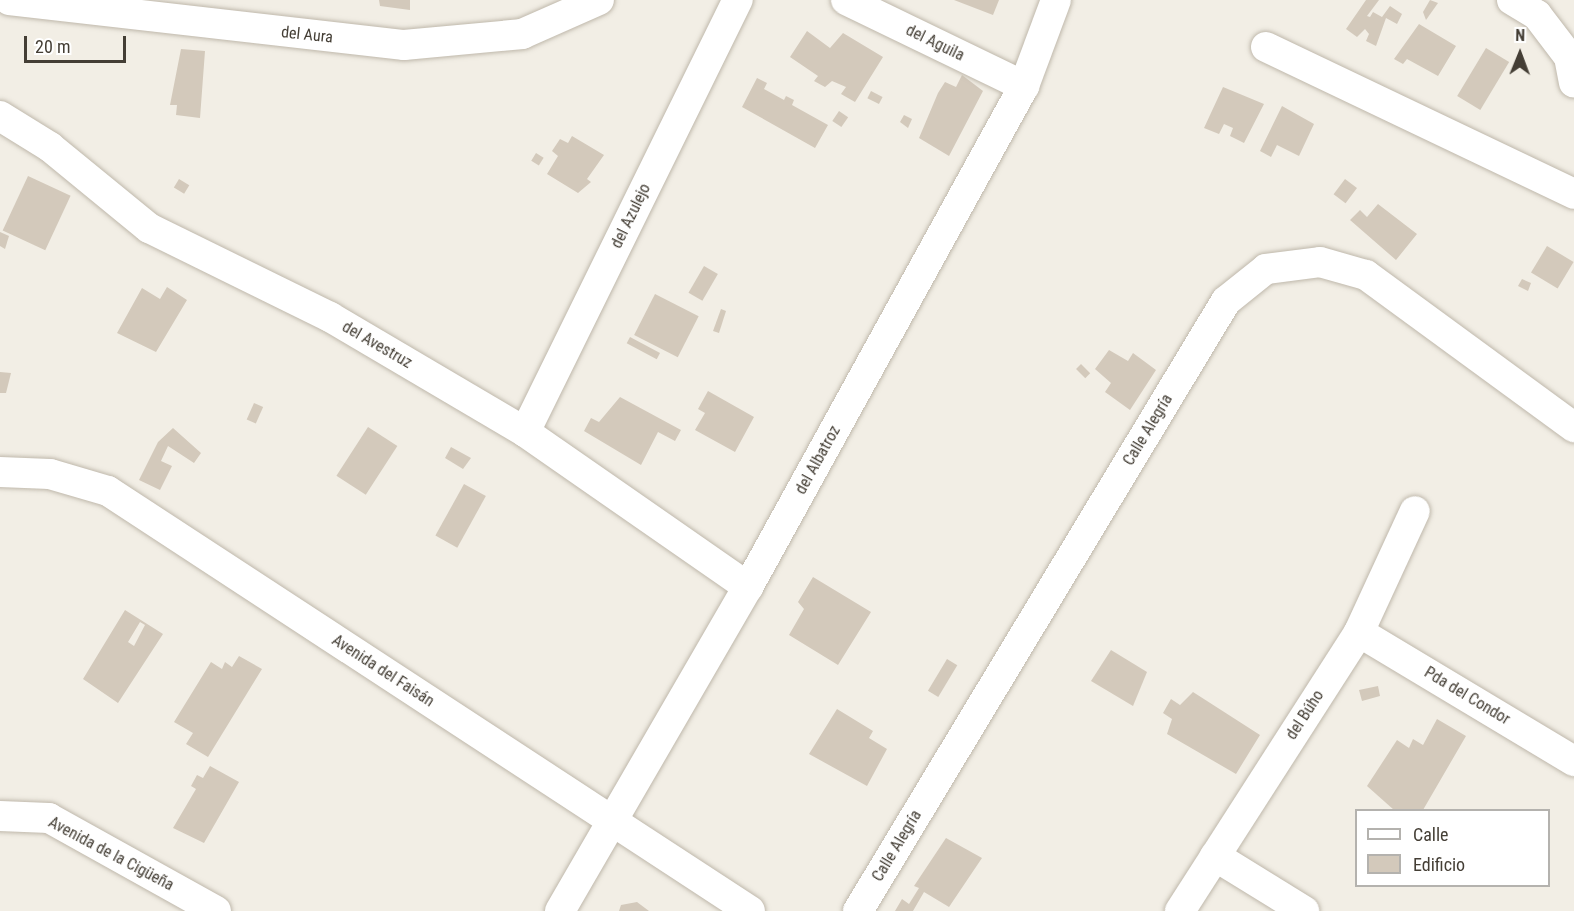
<!DOCTYPE html>
<meta charset="utf-8">
<style>
body{margin:0}
#map{position:relative;width:1574px;height:911px;overflow:hidden;background:#f2eee5;font-family:"Roboto Condensed",sans-serif}
div>[style]{position:absolute}
[style*='--x']{left:calc(var(--x)*1px);top:calc(var(--y)*1px);width:calc(var(--w)*1px);rotate:calc(var(--a)*1deg)}
.building>*{inset:0;background:#d3c9bb;transform-origin:0 0}
.roads{filter:drop-shadow(0 0 2px #bfb8ab) drop-shadow(0 0 2px #bfb8ab)}
.street>*{height:30px;margin:-15px;padding:0 15px;transform-origin:15px;border-radius:15px;background:#fff}
span{translate:-50% -50%;white-space:nowrap;text-align:center;line-height:1.15;-webkit-text-stroke:6px #fff;paint-order:stroke}
.street-label{font-size:16px;color:#443e35}
.legend{position:absolute;left:1355px;top:809px;width:195px;height:78px;box-sizing:border-box;background:#fff;border:2px solid #b4b2ae;margin:0;padding:8px 10px;list-style:none;font-size:18px;color:#443e35}
.legend li{display:flex;align-items:center;gap:12px;height:30px}
.legend b{width:30px;border:2px solid #b4b2ae}
.north{position:absolute;left:1490px;top:24px;width:60px;height:60px;-webkit-text-stroke:4px #fff;paint-order:stroke;rotate:1deg;font-size:16px;font-weight:700;line-height:24px;text-align:center;color:#443e35}
.north::after{content:'';display:block;margin:auto;width:21px;height:27px;background:#443e35;clip-path:polygon(50% 0,100% 100%,50% 72%,0 100%)}
.scale{position:absolute;left:24px;top:36px;width:102px;height:27px;box-sizing:border-box;border:3px solid #443e35;border-top:0;padding-left:8px;font-size:18px;line-height:21px;white-space:nowrap;color:#443e35;-webkit-text-stroke:4px #fff;paint-order:stroke}
</style>
<div id="map">
<div class="building">
<div style="clip-path:polygon(379px 0,410px 0,410px 10px,380px 6px)"></div>
<div style="clip-path:polygon(954px 0,999px 0,993px 15px)"></div>
<div style="clip-path:polygon(1366px 0,1379px 0,1367px 16px,1370px 17px,1373px 12px,1382px 17px,1390px 6px,1402px 14px,1397px 24px,1386px 18px,1376px 46px,1366px 41px,1369px 34px,1365px 29px,1357px 37px,1346px 29px)"></div>
<div style="clip-path:polygon(1430px 0,1438px 3px,1426px 20px,1423px 12px)"></div>
<div style="clip-path:polygon(1419px 24px,1456px 46px,1438px 76px,1407px 59px,1403px 64px,1394px 59px)"></div>
<div style="clip-path:polygon(807px 31px,830px 48px,843px 33px,883px 57px,855px 102px,841px 94px,846px 87px,832px 81px,825px 87px,814px 81px,818px 76px,790px 57px)"></div>
<div style="left:1486px;top:48px;width:27px;height:56px;rotate:31deg"></div>
<div style="clip-path:polygon(181px 49px,205px 51px,200px 118px,176px 115px,177px 105px,170px 105px)"></div>
<div style="clip-path:polygon(962px 75px,983px 91px,949px 156px,919px 138px,938px 93px,945px 82px,956px 87px)"></div>
<div style="clip-path:polygon(757px 78px,767px 83px,764px 89px,784px 100px,786px 96px,794px 100px,792px 105px,828px 125px,815px 148px,742px 107px)"></div>
<div style="clip-path:polygon(1223px 87px,1264px 104px,1244px 143px,1230px 136px,1233px 128px,1224px 124px,1219px 134px,1204px 128px)"></div>
<div style="left:871px;top:91px;width:13px;height:8px;rotate:27deg"></div>
<div style="clip-path:polygon(1282px 106px,1314px 124px,1299px 156px,1277px 145px,1271px 157px,1260px 151px)"></div>
<div style="left:839px;top:111px;width:11px;height:12px;rotate:34deg"></div>
<div style="clip-path:polygon(904px 115px,912px 119px,908px 128px,900px 122px)"></div>
<div style="clip-path:polygon(572px 136px,604px 155px,587px 179px,591px 182px,578px 193px,547px 174px,558px 156px,552px 151px,560px 139px,568px 143px)"></div>
<div style="left:536px;top:153px;width:9px;height:9px;rotate:32deg"></div>
<div style="left:28px;top:176px;width:47px;height:60px;rotate:25deg"></div>
<div style="left:179px;top:179px;width:12px;height:10px;rotate:31deg"></div>
<div style="left:1345px;top:179px;width:15px;height:19px;rotate:37deg"></div>
<div style="clip-path:polygon(1378px 204px,1417px 234px,1396px 260px,1350px 220px,1360px 210px,1367px 217px)"></div>
<div style="clip-path:polygon(0 232px,9px 236px,5px 249px,0 246px)"></div>
<div style="left:1547px;top:246px;width:31px;height:31px;rotate:31deg"></div>
<div style="left:704px;top:266px;width:16px;height:31px;rotate:30deg"></div>
<div style="clip-path:polygon(1522px 279px,1531px 283px,1528px 291px,1518px 286px)"></div>
<div style="clip-path:polygon(167px 287px,187px 300px,156px 352px,117px 333px,142px 288px,160px 299px)"></div>
<div style="left:655px;top:294px;width:49px;height:46px;rotate:27deg"></div>
<div style="clip-path:polygon(721px 309px,726px 311px,719px 333px,713px 331px)"></div>
<div style="left:630px;top:337px;width:34px;height:7px;rotate:28deg"></div>
<div style="clip-path:polygon(1109px 350px,1128px 361px,1133px 353px,1156px 370px,1130px 410px,1105px 392px,1111px 383px,1095px 369px)"></div>
<div style="left:1081px;top:364px;width:13px;height:7px;rotate:45deg"></div>
<div style="clip-path:polygon(0 372px,11px 373px,6px 393px,0 393px)"></div>
<div style="clip-path:polygon(708px 391px,754px 417px,735px 452px,695px 430px,705px 413px,698px 409px)"></div>
<div style="clip-path:polygon(620px 397px,681px 430px,675px 441px,658px 432px,641px 465px,584px 431px,591px 418px,599px 422px)"></div>
<div style="left:254px;top:403px;width:10px;height:18px;rotate:24deg"></div>
<div style="left:368px;top:427px;width:35px;height:58px;rotate:33deg"></div>
<div style="clip-path:polygon(173px 428px,201px 453px,194px 463px,168px 446px,161px 461px,172px 466px,160px 490px,139px 480px,158px 442px)"></div>
<div style="clip-path:polygon(451px 447px,471px 458px,463px 469px,445px 458px)"></div>
<div style="left:464px;top:484px;width:25px;height:59px;rotate:29deg"></div>
<div style="clip-path:polygon(813px 577px,871px 612px,838px 665px,789px 635px,804px 609px,798px 602px)"></div>
<div style="clip-path:polygon(evenodd,125px 610px,163px 634px,118px 703px,83px 679px,125px 610px,140px 622px,145px 625px,134px 646px,128px 642px,140px 622px)"></div>
<div style="clip-path:polygon(1111px 650px,1147px 672px,1133px 706px,1091px 681px)"></div>
<div style="clip-path:polygon(239px 656px,262px 669px,208px 757px,186px 744px,193px 733px,174px 722px,211px 662px,222px 669px,225px 662px,232px 667px)"></div>
<div style="left:947px;top:659px;width:12px;height:37px;rotate:31deg"></div>
<div style="clip-path:polygon(1378px 686px,1380px 696px,1362px 701px,1359px 690px)"></div>
<div style="clip-path:polygon(1193px 692px,1260px 735px,1236px 774px,1167px 734px,1172px 719px,1163px 713px,1171px 699px,1180px 705px)"></div>
<div style="clip-path:polygon(837px 709px,873px 731px,869px 738px,887px 749px,867px 786px,809px 754px)"></div>
<div style="clip-path:polygon(1437px 719px,1466px 736px,1423px 810px,1394px 810px,1367px 786px,1397px 740px,1409px 748px,1413px 739px,1423px 745px)"></div>
<div style="clip-path:polygon(210px 766px,239px 782px,204px 843px,173px 828px,196px 789px,191px 786px,197px 775px,203px 778px)"></div>
<div style="clip-path:polygon(946px 838px,982px 858px,949px 907px,924px 892px,913px 911px,895px 911px,902px 899px,909px 904px,919px 888px,914px 886px)"></div>
<div style="clip-path:polygon(637px 902px,649px 911px,619px 911px,621px 905px)"></div>
</div>
<div class="roads">
<div class="street">
<div style="--x:9;--y:0;--w:398;--a:6.5"></div>
<div style="--x:404;--y:45;--w:119;--a:-5.3"></div>
<div style="--x:522;--y:34;--w:84;--a:-23.8"></div>
<div style="--x:846;--y:0;--w:198;--a:25.8"></div>
<div style="--x:1512;--y:0;--w:29;--a:31"></div>
<div style="--x:1537;--y:15;--w:53;--a:52.7"></div>
<div style="--x:1569;--y:57;--w:26;--a:79"></div>
<div style="--x:1266;--y:47;--w:341;--a:25.5"></div>
<div style="--x:0;--y:116;--w:59;--a:31.8"></div>
<div style="--x:50;--y:147;--w:128;--a:39.3"></div>
<div style="--x:149;--y:228;--w:202;--a:26.2"></div>
<div style="--x:330;--y:317;--w:226;--a:30.5"></div>
<div style="--x:525;--y:432;--w:272;--a:34.8"></div>
<div style="--x:525;--y:432;--w:482;--a:-63.8"></div>
<div style="--x:0;--y:472;--w:50;--a:2.3"></div>
<div style="--x:50;--y:474;--w:60;--a:16.3"></div>
<div style="--x:108;--y:491;--w:767;--a:33.19"></div>
<div style="--x:1359;--y:632;--w:251;--a:31"></div>
<div style="--x:0;--y:816;--w:49;--a:2.3"></div>
<div style="--x:49;--y:818;--w:191;--a:29.1"></div>
<div style="--x:1215;--y:856;--w:105;--a:31.7"></div>
<div style="--x:560;--y:911;--w:375;--a:-59.9"></div>
<div style="--x:748;--y:587;--w:572;--a:-61.15"></div>
<div style="--x:1024;--y:86;--w:92;--a:-69.6"></div>
<div style="--x:858;--y:911;--w:712;--a:-58.9"></div>
<div style="--x:1226;--y:301;--w:51;--a:-38.7"></div>
<div style="--x:1266;--y:269;--w:54;--a:-7.4"></div>
<div style="--x:1320;--y:262;--w:48;--a:15.8"></div>
<div style="--x:1366;--y:275;--w:258;--a:36.2"></div>
<div style="--x:1180;--y:911;--w:331;--a:-57.3"></div>
<div style="--x:1359;--y:632;--w:133;--a:-65.2"></div>
</div>
</div>
<div class="street-label">
<span style="left:307px;top:35px;rotate:6deg">del Aura</span>
<span style="left:935px;top:43px;rotate:26deg">del Aguila</span>
<span style="left:631px;top:216px;rotate:-64deg">del Azulejo</span>
<span style="left:377px;top:345px;rotate:30deg">del Avestruz</span>
<span style="left:1148px;top:430px;rotate:-59deg">Calle Alegría</span>
<span style="left:818px;top:460px;rotate:-61deg">del Albatroz</span>
<span style="left:383px;top:671px;rotate:33deg">Avenida del Faisán</span>
<span style="left:1467px;top:696px;rotate:31deg">Pda del Condor</span>
<span style="left:1305px;top:715px;rotate:-57deg">del Búho</span>
<span style="left:897px;top:846px;rotate:-59deg">Calle Alegría</span>
<span style="left:111px;top:854px;rotate:28deg">Avenida de la Cigüeña</span>
</div>
<ul class="legend">
<li><b style="height:8px;background:#fff"></b>Calle</li>
<li><b style="height:16px;background:#d3c9bb"></b>Edificio</li>
</ul>
<div class="north">N</div>
<div class="scale">20 m</div>
</div>
